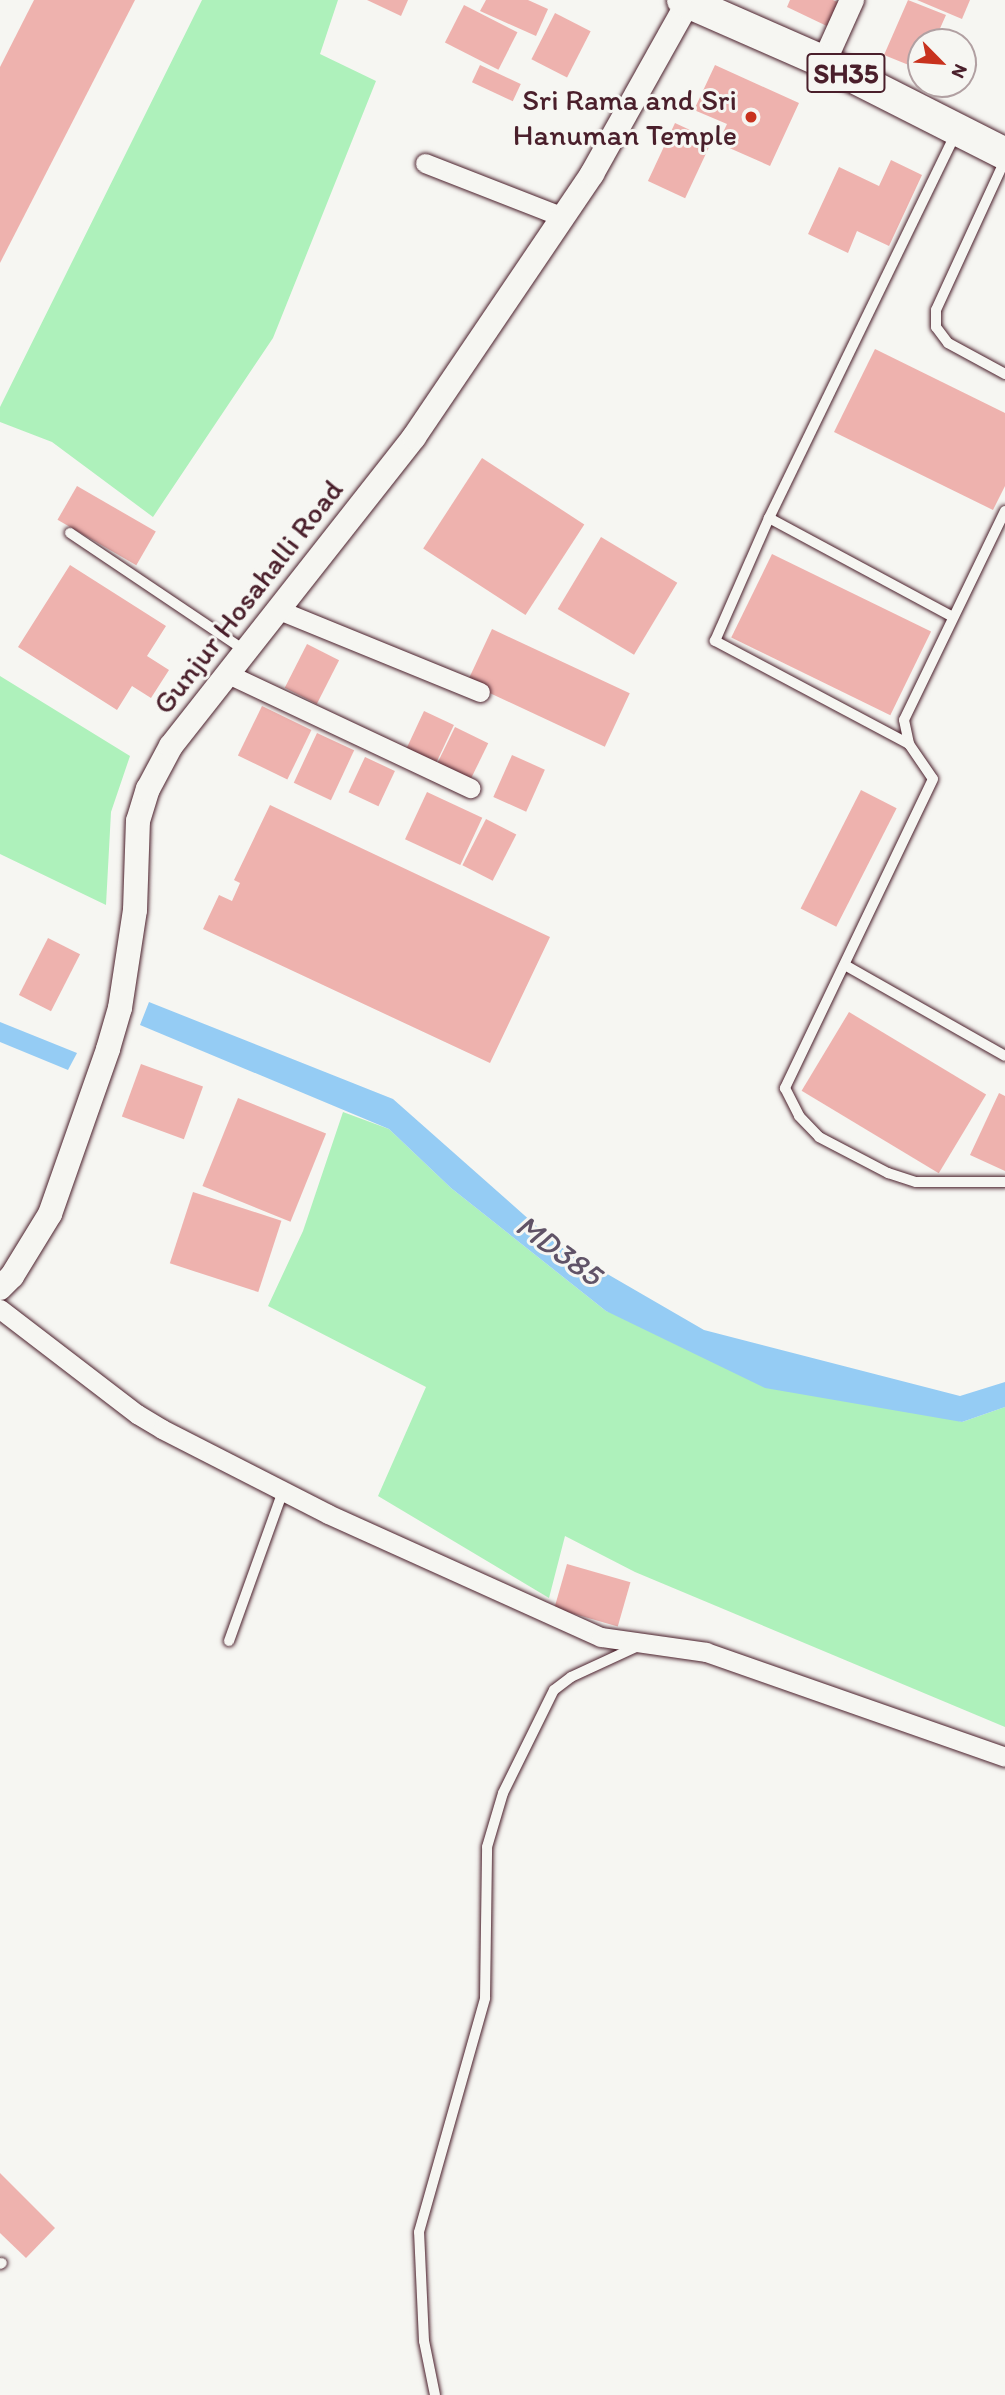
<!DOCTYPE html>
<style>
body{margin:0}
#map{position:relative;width:1005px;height:2395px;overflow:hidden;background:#f6f6f2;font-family:Itim,sans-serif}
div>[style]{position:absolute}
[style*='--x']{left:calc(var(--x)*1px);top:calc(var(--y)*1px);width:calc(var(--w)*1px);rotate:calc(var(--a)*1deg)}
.green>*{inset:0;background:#aef1bb}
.water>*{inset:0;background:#95ccf4}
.building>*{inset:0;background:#eeb2ae;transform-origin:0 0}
.roads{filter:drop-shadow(0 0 2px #4a1f2b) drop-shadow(0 0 2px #4a1f2b)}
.service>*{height:10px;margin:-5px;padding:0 5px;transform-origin:5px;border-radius:5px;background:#f6f6f2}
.minor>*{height:19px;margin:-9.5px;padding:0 9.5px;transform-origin:9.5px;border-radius:9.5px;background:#f6f6f2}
.tertiary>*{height:24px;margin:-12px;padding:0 12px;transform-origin:12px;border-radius:12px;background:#f6f6f2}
.primary>*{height:32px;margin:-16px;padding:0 16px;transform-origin:16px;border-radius:16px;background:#f6f6f2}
.dots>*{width:19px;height:19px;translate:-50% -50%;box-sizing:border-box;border:4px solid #f6f6f2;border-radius:50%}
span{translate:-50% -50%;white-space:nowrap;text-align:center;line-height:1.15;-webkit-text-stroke:6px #f6f6f2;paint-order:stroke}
.shield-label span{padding:2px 5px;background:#f6f6f2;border:2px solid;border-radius:5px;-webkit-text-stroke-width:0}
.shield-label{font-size:28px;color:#4a1f2b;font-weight:700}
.poi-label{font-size:30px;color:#4a1f2b}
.right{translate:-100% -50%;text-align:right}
.street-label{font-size:30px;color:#4a1f2b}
.water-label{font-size:32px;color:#605367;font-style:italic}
.north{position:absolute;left:907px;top:28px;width:70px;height:70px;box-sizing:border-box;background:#f6f6f2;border:2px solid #b1a0a2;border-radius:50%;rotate:115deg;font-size:19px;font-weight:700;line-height:28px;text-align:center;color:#4a1f2b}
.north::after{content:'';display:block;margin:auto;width:24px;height:32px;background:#c8321e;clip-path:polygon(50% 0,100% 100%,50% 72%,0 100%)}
</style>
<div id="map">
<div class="green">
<div style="clip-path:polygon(202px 0,338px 0,320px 54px,376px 81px,273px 338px,153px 517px,52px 442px,0 422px,0 407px)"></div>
<div style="clip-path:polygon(0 676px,130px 756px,111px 812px,106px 905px,0 854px)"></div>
<div style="clip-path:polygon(343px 1112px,389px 1129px,451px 1188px,606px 1311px,962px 1422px,1005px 1407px,1005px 1727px,635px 1572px,565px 1536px,549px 1598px,378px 1496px,426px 1387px,268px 1306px,303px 1231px)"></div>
</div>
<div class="water">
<div style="clip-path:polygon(149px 1002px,393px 1099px,559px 1246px,704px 1330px,960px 1396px,1005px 1382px,1005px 1407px,962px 1422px,765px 1388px,606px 1311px,451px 1188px,389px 1129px,140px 1025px)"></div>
<div style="clip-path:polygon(0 1022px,77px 1053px,68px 1070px,0 1042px)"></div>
</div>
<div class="building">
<div style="clip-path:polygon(34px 0,135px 0,0 263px,0 67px)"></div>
<div style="clip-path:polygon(367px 0,408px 0,401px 16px)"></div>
<div style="clip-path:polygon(486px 0,528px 0,548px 9px,536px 36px,480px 11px)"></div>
<div style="clip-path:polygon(790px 0,833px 0,842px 4px,831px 28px,787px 7px)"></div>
<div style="clip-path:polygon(908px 0,946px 15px,934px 42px,921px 42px,921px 70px,884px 55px)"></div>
<div style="clip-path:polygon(917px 0,970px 0,962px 19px)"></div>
<div style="left:464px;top:5px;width:60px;height:42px;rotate:27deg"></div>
<div style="left:555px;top:13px;width:40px;height:52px;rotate:27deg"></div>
<div style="left:480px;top:65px;width:45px;height:19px;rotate:25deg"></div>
<div style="clip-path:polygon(715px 65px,799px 103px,770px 166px,718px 143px,727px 124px,694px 110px)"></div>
<div style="left:675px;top:123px;width:41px;height:64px;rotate:25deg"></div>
<div style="clip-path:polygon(891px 160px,922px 175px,889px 246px,857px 231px,848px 253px,808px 234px,839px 167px,879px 186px)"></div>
<div style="clip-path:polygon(875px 349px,1005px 413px,1005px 486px,993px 510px,834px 432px)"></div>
<div style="left:482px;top:458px;width:122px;height:108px;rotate:33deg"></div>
<div style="left:77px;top:486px;width:91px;height:39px;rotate:30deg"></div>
<div style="left:601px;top:537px;width:89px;height:84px;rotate:31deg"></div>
<div style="left:772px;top:554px;width:177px;height:93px;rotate:26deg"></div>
<div style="clip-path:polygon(70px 565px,166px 626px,147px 656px,169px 670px,151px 698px,132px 686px,117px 710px,18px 647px)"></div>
<div style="left:492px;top:629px;width:152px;height:59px;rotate:25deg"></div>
<div style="left:307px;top:644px;width:36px;height:49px;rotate:27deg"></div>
<div style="left:262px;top:706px;width:55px;height:55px;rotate:26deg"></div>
<div style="left:424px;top:711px;width:33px;height:45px;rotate:25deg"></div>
<div style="left:455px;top:727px;width:37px;height:43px;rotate:26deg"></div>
<div style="left:317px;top:733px;width:41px;height:55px;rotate:25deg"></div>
<div style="left:512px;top:755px;width:36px;height:46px;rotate:24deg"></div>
<div style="left:365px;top:757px;width:33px;height:39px;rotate:25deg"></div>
<div style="left:861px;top:790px;width:40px;height:133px;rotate:27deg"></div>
<div style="left:427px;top:792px;width:61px;height:52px;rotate:25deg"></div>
<div style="clip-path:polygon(270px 805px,550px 937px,490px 1063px,203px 929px,219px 895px,232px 901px,240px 883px,234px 880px)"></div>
<div style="left:486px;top:819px;width:34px;height:52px;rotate:27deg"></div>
<div style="left:48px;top:938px;width:36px;height:64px;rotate:27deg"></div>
<div style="left:849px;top:1012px;width:160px;height:92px;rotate:31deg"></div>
<div style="left:141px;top:1064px;width:66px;height:56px;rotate:20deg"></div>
<div style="clip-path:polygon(999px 1093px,1005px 1096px,1005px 1171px,970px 1155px)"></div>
<div style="left:238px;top:1098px;width:95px;height:95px;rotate:22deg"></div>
<div style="left:193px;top:1192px;width:93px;height:75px;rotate:18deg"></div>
<div style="left:567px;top:1564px;width:66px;height:46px;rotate:16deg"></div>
<div style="clip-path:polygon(0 2173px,55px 2228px,26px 2258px,0 2233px)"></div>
</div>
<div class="roads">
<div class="service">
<div style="--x:1005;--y:160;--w:165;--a:114.7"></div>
<div style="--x:936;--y:310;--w:17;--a:90"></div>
<div style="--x:936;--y:327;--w:20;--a:53"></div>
<div style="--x:948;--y:343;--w:65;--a:28.5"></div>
<div style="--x:1005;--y:511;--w:232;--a:115.8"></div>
<div style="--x:904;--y:720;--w:25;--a:78"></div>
<div style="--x:909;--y:744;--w:42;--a:55.6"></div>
<div style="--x:933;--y:779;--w:343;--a:115.6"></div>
<div style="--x:785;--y:1088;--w:31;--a:63"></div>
<div style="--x:799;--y:1116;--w:29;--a:46"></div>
<div style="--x:819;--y:1137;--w:78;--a:27.6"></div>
<div style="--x:888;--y:1173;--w:29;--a:18"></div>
<div style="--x:916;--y:1182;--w:89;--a:0"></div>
<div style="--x:769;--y:518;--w:209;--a:28.3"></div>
<div style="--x:70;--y:533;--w:210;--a:33.9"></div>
<div style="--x:909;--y:744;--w:220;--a:-152"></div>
<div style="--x:715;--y:641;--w:134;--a:-66.3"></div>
<div style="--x:769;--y:518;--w:426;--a:-64.1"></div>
<div style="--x:845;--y:965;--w:184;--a:29.6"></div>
<div style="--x:229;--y:1641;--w:159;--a:-70.2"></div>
<div style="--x:0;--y:2264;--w:2;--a:-27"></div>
<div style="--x:435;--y:2395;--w:55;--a:-101.5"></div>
<div style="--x:424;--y:2341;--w:109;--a:-92.6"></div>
<div style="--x:419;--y:2232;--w:243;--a:-74.2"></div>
<div style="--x:485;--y:1998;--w:151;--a:-89.2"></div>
<div style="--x:487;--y:1847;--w:56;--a:-73.5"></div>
<div style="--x:503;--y:1793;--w:115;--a:-63.7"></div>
<div style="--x:554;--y:1690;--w:21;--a:-37"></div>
<div style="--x:571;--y:1677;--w:74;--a:-24.8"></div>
</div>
<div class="minor">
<div style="--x:425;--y:163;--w:148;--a:21.4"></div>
<div style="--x:279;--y:610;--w:217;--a:22.2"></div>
<div style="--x:228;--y:674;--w:268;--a:25.2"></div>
<div style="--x:0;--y:1309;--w:173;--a:37.5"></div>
<div style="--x:137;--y:1414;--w:29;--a:31"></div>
<div style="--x:162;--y:1429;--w:186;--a:27.1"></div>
<div style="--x:328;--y:1514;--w:299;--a:24.3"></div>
<div style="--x:601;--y:1637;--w:106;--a:8.1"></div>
<div style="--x:706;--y:1652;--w:317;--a:19.3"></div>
</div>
<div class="tertiary">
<div style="--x:824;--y:62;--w:68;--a:-65.7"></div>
<div style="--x:0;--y:1288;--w:17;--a:-45"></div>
<div style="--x:12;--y:1276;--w:73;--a:-58.5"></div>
<div style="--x:50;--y:1214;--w:175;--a:-70.6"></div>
<div style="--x:108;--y:1049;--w:43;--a:-73.7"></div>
<div style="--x:120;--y:1008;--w:99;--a:-81.3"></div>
<div style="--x:135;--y:910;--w:89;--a:-88.1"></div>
<div style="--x:138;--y:821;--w:34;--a:-73"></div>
<div style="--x:148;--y:789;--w:49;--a:-61.9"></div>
<div style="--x:171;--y:746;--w:393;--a:-51.8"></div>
<div style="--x:414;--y:437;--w:318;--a:-55.9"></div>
<div style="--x:592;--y:174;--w:197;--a:-60.8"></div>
</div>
<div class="primary">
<div style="--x:683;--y:0;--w:154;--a:23.7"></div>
<div style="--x:824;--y:62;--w:203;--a:26.9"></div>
</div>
</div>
<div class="dots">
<div style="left:751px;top:117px;background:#c8321e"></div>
</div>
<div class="shield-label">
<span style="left:846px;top:73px">SH35</span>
</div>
<div class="poi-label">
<span class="right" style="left:737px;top:117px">Sri Rama and Sri<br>Hanuman Temple</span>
</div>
<div class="street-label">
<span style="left:248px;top:597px;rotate:-52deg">Gunjur Hosahalli Road</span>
</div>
<div class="water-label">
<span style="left:559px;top:1250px;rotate:36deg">MD385</span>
</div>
<div class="north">N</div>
</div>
